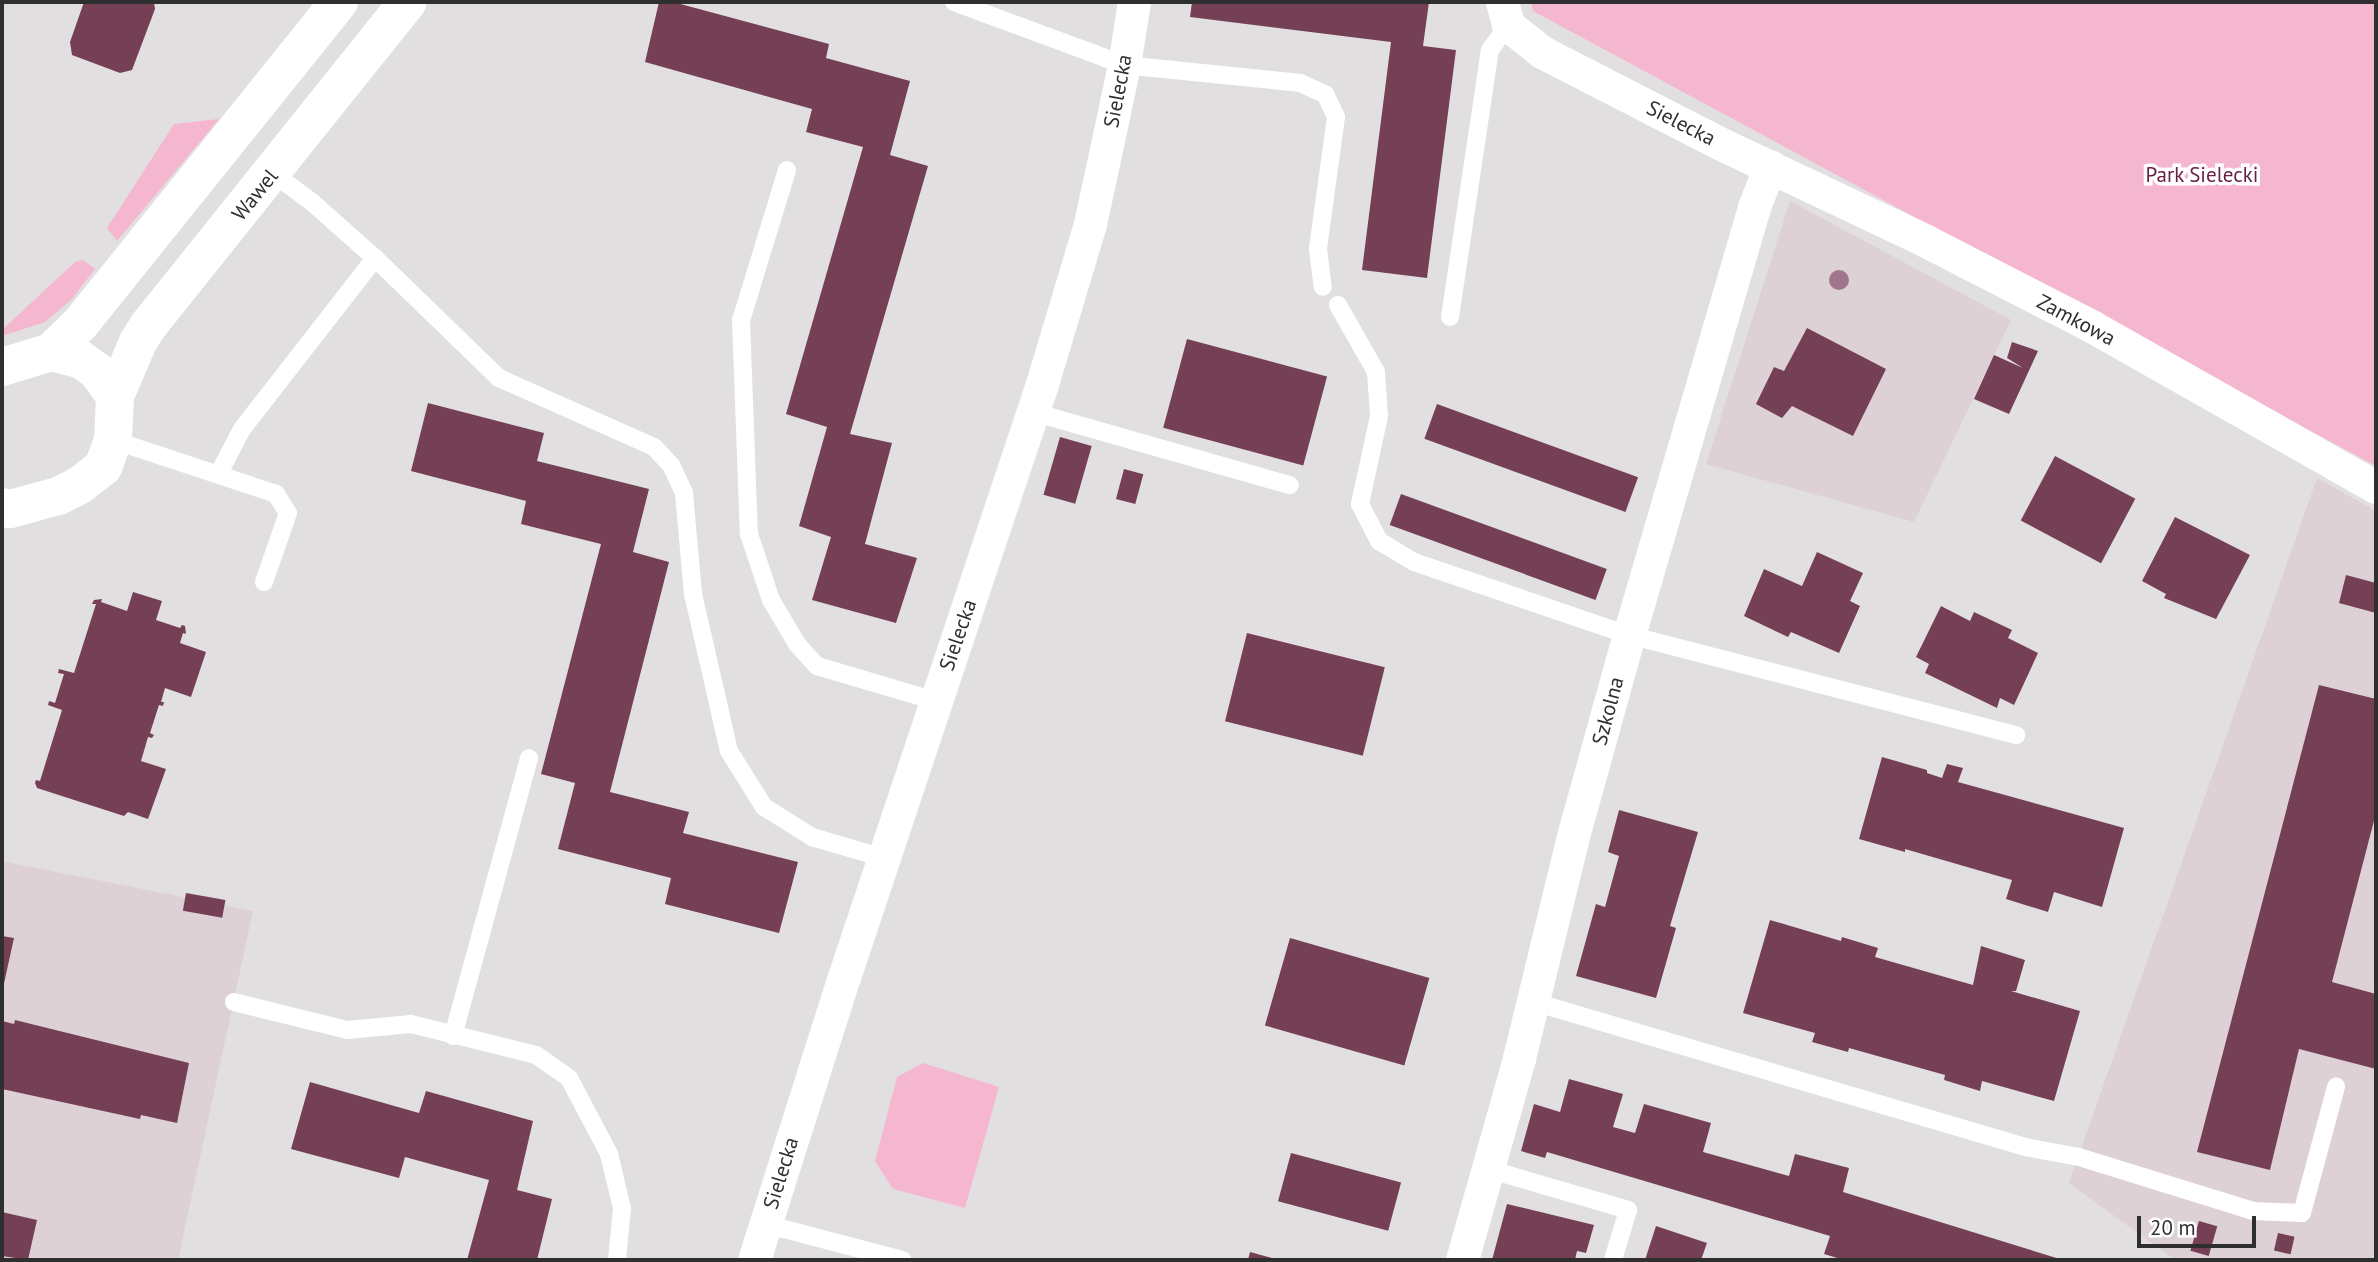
<!DOCTYPE html>
<style>
body{margin:0}
#map{position:relative;width:2378px;height:1262px;overflow:hidden;background:#e2dfe0;font-family:"PT Sans",sans-serif}
div>[style]{position:absolute}
[style*='--x']{left:calc(var(--x)*1px);top:calc(var(--y)*1px);width:calc(var(--w)*1px);rotate:calc(var(--a)*1deg)}
.built>*{inset:0;background:#ddd1d5}
.green>*{inset:0;background:#f5b7cf}
.building>*{inset:0;background:#754056;transform-origin:0 0}
.service>*{height:18px;margin:-9px;padding:0 9px;transform-origin:9px;border-radius:9px;background:#fff}
.minor>*{height:33px;margin:-16.5px;padding:0 16.5px;transform-origin:16.5px;border-radius:16.5px;background:#fff}
.tertiary>*{height:38px;margin:-19px;padding:0 19px;transform-origin:19px;border-radius:19px;background:#fff}
.trees>*{width:20px;height:20px;margin:-10px;border-radius:50%;background:#9f768a}
span{translate:-50% -50%;white-space:nowrap;text-align:center;line-height:1.15;-webkit-text-stroke:7px #fff;paint-order:stroke}
.street-label{font-size:21px;color:#302f2f}
.park-label{font-size:21px;color:#682143}
.frame{position:absolute;inset:0;border:4px solid #302f2f;pointer-events:none}
.scale{position:absolute;left:2137px;top:1216px;width:119px;height:32px;box-sizing:border-box;border:4px solid #302f2f;border-top:0;padding-left:9px;font-size:21px;line-height:24px;white-space:nowrap;color:#302f2f;-webkit-text-stroke:5px #fff;paint-order:stroke}
</style>
<div id="map">
<div class="built">
<div style="clip-path:polygon(1790px 201px,2011px 320px,1914px 522px,1706px 464px)"></div>
<div style="clip-path:polygon(2317px 478px,2376px 511px,2376px 1260px,2175px 1260px,2069px 1183px)"></div>
<div style="clip-path:polygon(2px 861px,253px 911px,178px 1260px,2px 1260px)"></div>
</div>
<div class="green">
<div style="clip-path:polygon(1531px 2px,2376px 2px,2376px 466px,1533px 11px)"></div>
<div style="clip-path:polygon(219px 119px,117px 241px,107px 228px,174px 124px)"></div>
<div style="clip-path:polygon(83px 260px,95px 269px,71px 300px,45px 322px,2px 336px,2px 330px,75px 262px)"></div>
<div style="clip-path:polygon(923px 1063px,999px 1087px,965px 1208px,893px 1189px,875px 1161px,897px 1077px)"></div>
</div>
<div class="building">
<div style="clip-path:polygon(84px 2px,154px 2px,155px 9px,132px 70px,120px 73px,72px 55px,70px 42px)"></div>
<div style="clip-path:polygon(659px 2px,673px 2px,829px 44px,826px 58px,910px 81px,890px 155px,928px 166px,850px 434px,892px 443px,865px 544px,917px 558px,896px 623px,812px 600px,831px 537px,799px 526px,827px 427px,786px 414px,863px 147px,806px 132px,812px 109px,645px 62px)"></div>
<div style="clip-path:polygon(1192px 2px,1429px 2px,1423px 46px,1456px 50px,1427px 278px,1362px 270px,1391px 42px,1190px 17px)"></div>
<div style="clip-path:polygon(1807px 328px,1886px 369px,1853px 436px,1792px 406px,1782px 418px,1756px 404px,1774px 367px,1784px 371px)"></div>
<div style="left:1187px;top:339px;width:145px;height:92px;rotate:15deg"></div>
<div style="clip-path:polygon(2012px 342px,2038px 351px,2009px 414px,1974px 399px,1994px 355px,2023px 368px,2007px 358px)"></div>
<div style="clip-path:polygon(428px 403px,544px 433px,537px 461px,649px 489px,633px 552px,669px 562px,610px 792px,689px 812px,683px 833px,798px 862px,779px 933px,665px 904px,671px 878px,558px 849px,575px 783px,541px 774px,601px 544px,521px 524px,526px 501px,411px 471px)"></div>
<div style="left:1437px;top:404px;width:214px;height:37px;rotate:20deg"></div>
<div style="left:1060px;top:437px;width:33px;height:60px;rotate:16deg"></div>
<div style="left:2055px;top:456px;width:91px;height:73px;rotate:28deg"></div>
<div style="left:1124px;top:469px;width:20px;height:31px;rotate:15deg"></div>
<div style="left:1401px;top:494px;width:219px;height:33px;rotate:20deg"></div>
<div style="clip-path:polygon(2175px 517px,2250px 555px,2216px 619px,2164px 598px,2166px 594px,2142px 581px)"></div>
<div style="clip-path:polygon(1817px 552px,1863px 573px,1850px 601px,1860px 606px,1839px 653px,1791px 632px,1788px 637px,1744px 616px,1764px 569px,1802px 586px)"></div>
<div style="clip-path:polygon(2346px 575px,2376px 583px,2376px 613px,2339px 603px)"></div>
<div style="clip-path:polygon(133px 592px,162px 601px,156px 620px,180px 628px,182px 625px,185px 626px,186px 634px,183px 633px,180px 643px,206px 652px,191px 697px,165px 688px,161px 702px,164px 702px,163px 706px,159px 705px,150px 733px,154px 735px,152px 738px,148px 737px,141px 761px,166px 769px,148px 819px,128px 812px,124px 816px,37px 788px,35px 783px,36px 780px,40px 781px,62px 710px,48px 705px,49px 701px,55px 703px,64px 674px,58px 673px,59px 669px,74px 673px,96px 604px,92px 604px,94px 600px,102px 599px,101px 602px,127px 611px)"></div>
<div style="clip-path:polygon(1941px 606px,1970px 621px,1974px 612px,2012px 630px,2008px 638px,2038px 653px,2014px 705px,2000px 698px,1997px 708px,1925px 673px,1929px 664px,1916px 657px)"></div>
<div style="left:1247px;top:633px;width:142px;height:91px;rotate:14deg"></div>
<div style="clip-path:polygon(2319px 685px,2376px 699px,2376px 813px,2332px 982px,2376px 994px,2376px 1069px,2299px 1049px,2270px 1170px,2197px 1152px)"></div>
<div style="clip-path:polygon(1882px 757px,1927px 770px,1927px 773px,1942px 778px,1947px 764px,1963px 768px,1958px 782px,2124px 828px,2102px 907px,2054px 892px,2048px 912px,2006px 899px,2012px 880px,1905px 849px,1905px 852px,1859px 839px)"></div>
<div style="clip-path:polygon(1619px 810px,1698px 832px,1670px 926px,1676px 928px,1656px 998px,1576px 976px,1596px 904px,1605px 907px,1619px 856px,1608px 852px)"></div>
<div style="left:186px;top:893px;width:40px;height:18px;rotate:10deg"></div>
<div style="clip-path:polygon(1770px 920px,1841px 941px,1842px 937px,1878px 948px,1875px 957px,1973px 985px,1981px 946px,2025px 960px,2016px 991px,2011px 991px,2080px 1011px,2054px 1101px,1982px 1081px,1980px 1091px,1944px 1080px,1945px 1075px,1849px 1048px,1848px 1052px,1812px 1042px,1815px 1033px,1743px 1013px)"></div>
<div style="clip-path:polygon(2px 936px,14px 938px,3px 988px,2px 988px)"></div>
<div style="left:1290px;top:938px;width:145px;height:91px;rotate:16deg"></div>
<div style="clip-path:polygon(15px 1020px,189px 1063px,177px 1123px,141px 1115px,140px 1119px,2px 1089px,2px 1021px,14px 1024px)"></div>
<div style="clip-path:polygon(1569px 1079px,1623px 1094px,1613px 1127px,1635px 1133px,1644px 1104px,1711px 1123px,1703px 1152px,1789px 1176px,1795px 1154px,1849px 1168px,1843px 1192px,2063px 1260px,1844px 1260px,1824px 1254px,1830px 1236px,1547px 1152px,1545px 1158px,1521px 1151px,1534px 1104px,1560px 1112px)"></div>
<div style="clip-path:polygon(310px 1082px,419px 1113px,426px 1091px,533px 1121px,517px 1190px,552px 1199px,537px 1260px,467px 1260px,489px 1180px,405px 1157px,399px 1178px,291px 1149px)"></div>
<div style="left:1291px;top:1153px;width:114px;height:50px;rotate:15deg"></div>
<div style="clip-path:polygon(1507px 1204px,1594px 1225px,1586px 1253px,1577px 1251px,1575px 1260px,1492px 1260px)"></div>
<div style="clip-path:polygon(2px 1212px,37px 1220px,28px 1260px,2px 1256px)"></div>
<div style="left:2199px;top:1221px;width:19px;height:31px;rotate:16deg"></div>
<div style="clip-path:polygon(1656px 1226px,1707px 1243px,1701px 1260px,1645px 1260px)"></div>
<div style="left:2278px;top:1233px;width:17px;height:18px;rotate:13deg"></div>
<div style="clip-path:polygon(1250px 1252px,1276px 1259px,1276px 1260px,1248px 1260px)"></div>
</div>
<div class="service">
<div style="--x:954;--y:2;--w:181;--a:20.3"></div>
<div style="--x:1124;--y:65;--w:177;--a:5.8"></div>
<div style="--x:1300;--y:83;--w:27;--a:24"></div>
<div style="--x:1325;--y:94;--w:25;--a:64"></div>
<div style="--x:1336;--y:117;--w:133;--a:97.8"></div>
<div style="--x:1318;--y:249;--w:38;--a:83"></div>
<div style="--x:787;--y:170;--w:157;--a:107"></div>
<div style="--x:741;--y:320;--w:214;--a:87.9"></div>
<div style="--x:749;--y:534;--w:70;--a:71.6"></div>
<div style="--x:771;--y:600;--w:51;--a:59.4"></div>
<div style="--x:797;--y:644;--w:30;--a:48"></div>
<div style="--x:817;--y:666;--w:124;--a:16.4"></div>
<div style="--x:273;--y:173;--w:50;--a:36.9"></div>
<div style="--x:313;--y:203;--w:83;--a:41.6"></div>
<div style="--x:375;--y:258;--w:173;--a:44.1"></div>
<div style="--x:499;--y:378;--w:170;--a:24"></div>
<div style="--x:654;--y:447;--w:25;--a:47"></div>
<div style="--x:671;--y:465;--w:31;--a:65"></div>
<div style="--x:684;--y:493;--w:101;--a:84.9"></div>
<div style="--x:693;--y:594;--w:161;--a:77.1"></div>
<div style="--x:729;--y:751;--w:66;--a:58"></div>
<div style="--x:764;--y:807;--w:57;--a:32"></div>
<div style="--x:812;--y:837;--w:75;--a:16.3"></div>
<div style="--x:1338;--y:305;--w:77;--a:60.4"></div>
<div style="--x:1376;--y:372;--w:44;--a:86.1"></div>
<div style="--x:1379;--y:416;--w:90;--a:102.2"></div>
<div style="--x:1360;--y:504;--w:42;--a:62.8"></div>
<div style="--x:1379;--y:541;--w:41;--a:31"></div>
<div style="--x:1414;--y:562;--w:227;--a:18.8"></div>
<div style="--x:1629;--y:635;--w:400;--a:14.5"></div>
<div style="--x:1450;--y:317;--w:270;--a:-81.5"></div>
<div style="--x:1490;--y:50;--w:31;--a:-54"></div>
<div style="--x:1033;--y:412;--w:267;--a:15.9"></div>
<div style="--x:113;--y:440;--w:172;--a:18.3"></div>
<div style="--x:276;--y:494;--w:22;--a:58"></div>
<div style="--x:288;--y:513;--w:73;--a:109.2"></div>
<div style="--x:219;--y:473;--w:50;--a:-62.4"></div>
<div style="--x:242;--y:429;--w:217;--a:-52.1"></div>
<div style="--x:234;--y:1002;--w:116;--a:13.9"></div>
<div style="--x:347;--y:1030;--w:64;--a:-5.4"></div>
<div style="--x:411;--y:1024;--w:129;--a:13.9"></div>
<div style="--x:536;--y:1055;--w:40;--a:34.9"></div>
<div style="--x:569;--y:1078;--w:86;--a:62.2"></div>
<div style="--x:609;--y:1154;--w:56;--a:76.5"></div>
<div style="--x:622;--y:1208;--w:52;--a:95.5"></div>
<div style="--x:1534;--y:1002;--w:512;--a:16.45"></div>
<div style="--x:2025;--y:1147;--w:55;--a:10.5"></div>
<div style="--x:2079;--y:1157;--w:182;--a:17.2"></div>
<div style="--x:2253;--y:1211;--w:49;--a:2.3"></div>
<div style="--x:2302;--y:1213;--w:131;--a:-74.9"></div>
<div style="--x:453;--y:1036;--w:288;--a:-74.7"></div>
<div style="--x:1488;--y:1169;--w:146;--a:16.3"></div>
<div style="--x:1628;--y:1210;--w:52;--a:106.7"></div>
<div style="--x:765;--y:1224;--w:142;--a:14.7"></div>
</div>
<div class="minor">
<div style="--x:1502;--y:2;--w:24;--a:75"></div>
<div style="--x:1508;--y:25;--w:43;--a:38.5"></div>
<div style="--x:1542;--y:52;--w:197;--a:27.2"></div>
<div style="--x:1717;--y:142;--w:231;--a:25.3"></div>
<div style="--x:1926;--y:241;--w:188;--a:27.2"></div>
<div style="--x:2093;--y:327;--w:325;--a:29.5"></div>
<div style="--x:754;--y:1260;--w:297;--a:-72.4"></div>
<div style="--x:844;--y:977;--w:625;--a:-71.54"></div>
<div style="--x:1042;--y:384;--w:167;--a:-73.3"></div>
<div style="--x:1090;--y:224;--w:163;--a:-77.9"></div>
<div style="--x:1124;--y:65;--w:64;--a:-81"></div>
<div style="--x:1462;--y:1260;--w:210;--a:-74.2"></div>
<div style="--x:1519;--y:1058;--w:224;--a:-76.3"></div>
<div style="--x:1572;--y:840;--w:213;--a:-74.5"></div>
<div style="--x:1629;--y:635;--w:446;--a:-73.7"></div>
<div style="--x:1754;--y:207;--w:44;--a:-68.7"></div>
</div>
<div class="tertiary">
<div style="--x:51;--y:352;--w:40;--a:-44"></div>
<div style="--x:80;--y:324;--w:413;--a:-51.2"></div>
<div style="--x:2;--y:367;--w:51;--a:-17"></div>
<div style="--x:51;--y:352;--w:30;--a:14"></div>
<div style="--x:80;--y:359;--w:22;--a:36"></div>
<div style="--x:98;--y:372;--w:29;--a:55"></div>
<div style="--x:115;--y:396;--w:44;--a:92.6"></div>
<div style="--x:113;--y:440;--w:29;--a:110"></div>
<div style="--x:103;--y:467;--w:29;--a:142"></div>
<div style="--x:80;--y:485;--w:25;--a:153"></div>
<div style="--x:58;--y:496;--w:50;--a:164.8"></div>
<div style="--x:10;--y:509;--w:8;--a:-166"></div>
<div style="--x:115;--y:396;--w:59;--a:-66.9"></div>
<div style="--x:138;--y:342;--w:19;--a:-58"></div>
<div style="--x:148;--y:326;--w:415;--a:-51.3"></div>
</div>
<div class="trees">
<div style="left:1839px;top:280px"></div>
</div>
<div class="street-label">
<span style="left:1118px;top:91px;rotate:-79deg">Sielecka</span>
<span style="left:1681px;top:123px;rotate:27deg">Sielecka</span>
<span style="left:255px;top:195px;rotate:-51deg">Wawel</span>
<span style="left:2076px;top:320px;rotate:28deg">Zamkowa</span>
<span style="left:958px;top:635px;rotate:-71deg">Sielecka</span>
<span style="left:1608px;top:711px;rotate:-75deg">Szkolna</span>
<span style="left:781px;top:1173px;rotate:-73deg">Sielecka</span>
</div>
<div class="park-label">
<span style="left:2202px;top:175px">Park Sielecki</span>
</div>
<div class="frame"></div>
<div class="scale">20 m</div>
</div>
